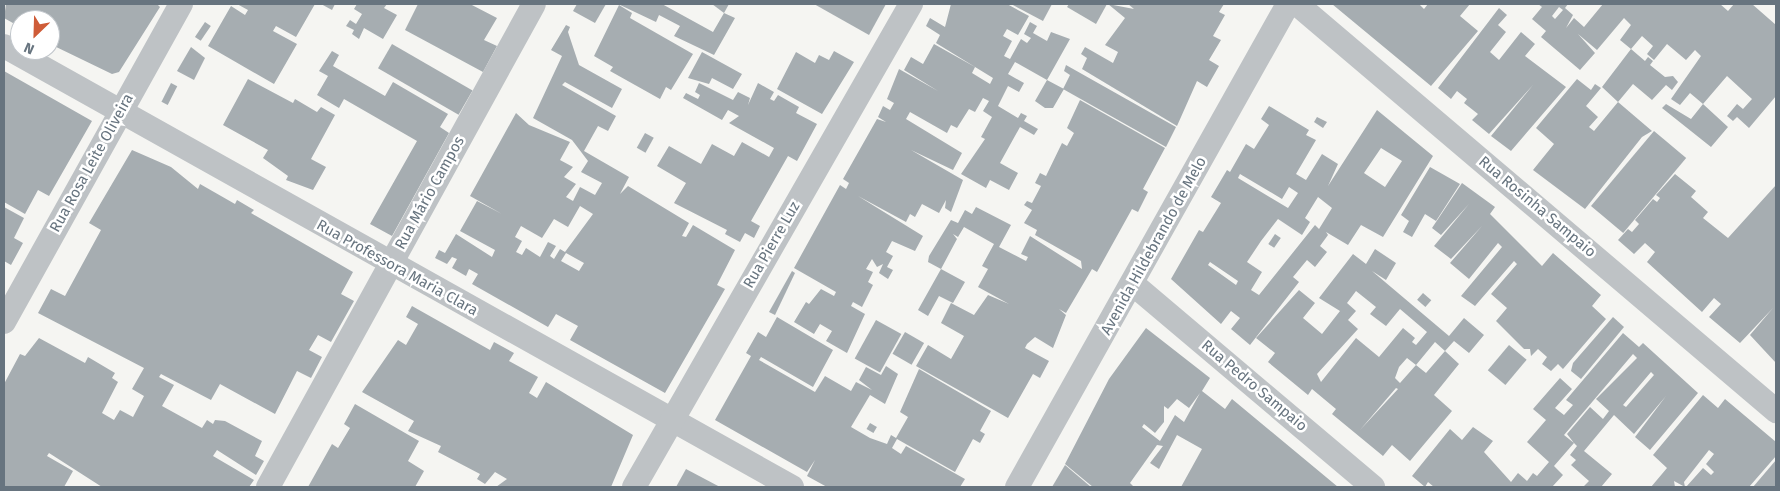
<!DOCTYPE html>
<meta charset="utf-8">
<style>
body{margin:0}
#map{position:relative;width:1780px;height:491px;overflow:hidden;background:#f5f5f2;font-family:"Fira Sans",sans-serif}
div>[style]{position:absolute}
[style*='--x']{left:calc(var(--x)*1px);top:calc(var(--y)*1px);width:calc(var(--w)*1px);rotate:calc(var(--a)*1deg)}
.building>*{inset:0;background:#a6adb1;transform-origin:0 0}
.minor>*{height:24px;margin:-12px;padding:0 12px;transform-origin:12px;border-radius:12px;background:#bec2c5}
span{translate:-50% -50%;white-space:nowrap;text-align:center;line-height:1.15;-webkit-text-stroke:5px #fff;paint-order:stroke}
.street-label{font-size:15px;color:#67747f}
.frame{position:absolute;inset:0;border:5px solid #67747f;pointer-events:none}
.north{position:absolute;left:10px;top:10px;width:50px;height:50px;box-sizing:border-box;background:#fff;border:1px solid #c2c7cc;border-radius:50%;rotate:204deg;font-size:14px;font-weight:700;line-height:20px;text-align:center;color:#67747f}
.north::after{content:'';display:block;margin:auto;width:18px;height:22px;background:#cf5c38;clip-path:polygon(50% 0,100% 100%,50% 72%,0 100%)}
</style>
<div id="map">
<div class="building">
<div style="clip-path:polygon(6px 4px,157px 4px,160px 7px,119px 72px,112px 74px,50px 44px,50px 20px,20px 20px,20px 27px,4px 18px)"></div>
<div style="clip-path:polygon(237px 4px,315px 4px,296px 37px,276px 26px,273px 31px,297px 44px,274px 84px,208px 46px,231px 6px,245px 15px,248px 10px)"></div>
<div style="clip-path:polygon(321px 4px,335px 4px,332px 10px)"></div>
<div style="clip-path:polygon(357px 4px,387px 4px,384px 8px,397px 15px,383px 39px,364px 28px,359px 39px,352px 34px,354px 30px,346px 26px,350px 20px,356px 24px,362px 14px,354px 9px)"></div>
<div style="clip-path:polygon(418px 4px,470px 4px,497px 18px,484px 40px,497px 46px,483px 72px,405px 30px)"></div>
<div style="clip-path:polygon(577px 4px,606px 4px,595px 23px,573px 11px)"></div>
<div style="clip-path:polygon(618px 4px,662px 4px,713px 32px,724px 13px,735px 18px,714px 55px,674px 36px,680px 26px,659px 15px,656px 22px)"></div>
<div style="clip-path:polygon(712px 4px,729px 4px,724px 13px)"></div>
<div style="clip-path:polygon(814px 4px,886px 4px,869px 35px)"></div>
<div style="clip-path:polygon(951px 4px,1007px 4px,1029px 16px,1018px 35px,1007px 29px,1003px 36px,1012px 41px,1004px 56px,1010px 59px,1021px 39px,1027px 43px,1031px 38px,1024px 34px,1030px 22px,1037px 26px,1033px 33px,1047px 41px,1051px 32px,1070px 39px,1047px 80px,1064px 89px,1053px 108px,1045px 108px,1035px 101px,1047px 80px,1015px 62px,1008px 74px,1024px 83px,1019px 92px,1008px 86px,998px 106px,1018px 118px,1021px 113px,1027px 116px,1024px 121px,1038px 129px,1034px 135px,1020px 127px,1000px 163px,1018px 173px,1009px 190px,990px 180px,986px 188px,961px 174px,985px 139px,981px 137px,992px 117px,983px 111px,989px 101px,983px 98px,975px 112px,969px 109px,957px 128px,951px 125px,947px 133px,910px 112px,906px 119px,962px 153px,953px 170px,911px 150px,963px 180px,951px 212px,945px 208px,946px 200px,939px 213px,922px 204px,915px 217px,910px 214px,906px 222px,858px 196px,923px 236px,915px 251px,892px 241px,886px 252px,893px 256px,887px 267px,893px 270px,888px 279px,879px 273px,883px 264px,877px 267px,872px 259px,866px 269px,873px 272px,868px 282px,873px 285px,862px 307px,853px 302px,851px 306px,865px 314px,847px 353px,826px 341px,832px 331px,820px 324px,814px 334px,794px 322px,806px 302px,809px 304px,821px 289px,834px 296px,836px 292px,794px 268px,840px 185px,846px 189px,849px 183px,843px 179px,877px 119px,886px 122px,878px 117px,883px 106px,890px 110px,894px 103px,887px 99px,899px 69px,938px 91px,904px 70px,911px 57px,923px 64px,934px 44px,975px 67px,972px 73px,990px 84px,993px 78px,936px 43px,940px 35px,926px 26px,930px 18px,945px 27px)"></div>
<div style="clip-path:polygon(1011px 4px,1052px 4px,1043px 21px)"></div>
<div style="clip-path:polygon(1069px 4px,1107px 4px,1096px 24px,1067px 7px)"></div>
<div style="clip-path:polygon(1108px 4px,1134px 9px,1128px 4px,1224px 4px,1219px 12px,1225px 15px,1213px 36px,1221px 40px,1209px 60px,1219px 66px,1207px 87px,1197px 81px,1177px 126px,1082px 69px,1087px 58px,1081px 54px,1085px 47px,1113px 63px,1118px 52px,1105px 45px,1125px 18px)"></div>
<div style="clip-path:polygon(1332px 4px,1419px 4px,1424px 9px,1428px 4px,1470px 4px,1460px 16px,1478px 31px,1431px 86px)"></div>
<div style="clip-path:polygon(evenodd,1538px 4px,1568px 4px,1565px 8px,1573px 15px,1566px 28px,1574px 18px,1584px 27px,1603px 4px,1720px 4px,1728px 11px,1734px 4px,1752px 4px,1776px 25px,1776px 96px,1749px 128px,1737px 117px,1733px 121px,1727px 116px,1737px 104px,1743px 109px,1752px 99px,1727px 76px,1703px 104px,1690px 93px,1680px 105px,1671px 99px,1701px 56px,1695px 50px,1686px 60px,1667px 44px,1654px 60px,1647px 54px,1653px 46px,1642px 36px,1631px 49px,1620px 40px,1631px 25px,1624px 18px,1597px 50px,1578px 34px,1595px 53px,1580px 70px,1541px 37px,1546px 31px,1532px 19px,1542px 7px,1538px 4px,1559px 7px,1563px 10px,1555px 19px,1552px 16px,1559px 7px)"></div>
<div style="clip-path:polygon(619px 5px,632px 13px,630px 18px,693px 54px,671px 90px,666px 87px,660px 99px,610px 71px,613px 67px,594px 56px)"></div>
<div style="clip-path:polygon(1499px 8px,1507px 15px,1498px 25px,1506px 32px,1490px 52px,1499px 60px,1521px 32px,1535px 44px,1525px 56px,1566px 87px,1511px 151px,1491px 136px,1533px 85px,1489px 134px,1472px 120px,1478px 114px,1464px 103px,1467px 99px,1457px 91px,1451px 99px,1438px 88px)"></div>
<div style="left:205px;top:22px;width:7px;height:18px;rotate:34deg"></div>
<div style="clip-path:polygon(evenodd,566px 25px,570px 27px,568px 32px,579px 65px,622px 89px,612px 108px,565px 82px,562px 85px,616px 116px,608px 131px,598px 126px,584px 151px,629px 177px,620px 194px,628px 186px,689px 223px,682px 236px,686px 237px,693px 225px,735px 250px,717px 285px,725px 289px,665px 393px,570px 340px,578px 326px,556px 314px,548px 327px,472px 284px,478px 274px,469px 269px,466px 276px,452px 268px,457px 259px,452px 257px,447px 264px,435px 258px,439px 250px,445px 253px,456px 234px,492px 257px,495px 250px,460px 231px,477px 201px,502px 214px,470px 196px,516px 113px,529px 125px,570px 142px,560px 160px,573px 167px,564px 177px,576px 184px,566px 197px,573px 201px,580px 187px,595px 195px,602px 183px,581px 172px,588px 161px,572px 140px,533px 118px,562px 56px,551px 50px,566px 25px,580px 206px,593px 214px,565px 252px,560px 249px,554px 259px,550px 256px,556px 246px,548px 242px,540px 257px,526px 248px,522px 255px,516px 252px,522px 241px,515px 237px,521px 226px,542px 238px,554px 219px,568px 227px,580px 206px,566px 25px,566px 253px,584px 263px,579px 271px,561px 261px,566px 253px)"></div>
<div style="left:392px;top:44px;width:93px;height:28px;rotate:30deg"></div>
<div style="clip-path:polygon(191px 47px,205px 58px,194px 80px,177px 71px)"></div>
<div style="clip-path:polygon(1631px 49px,1645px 61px,1648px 57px,1653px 61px,1650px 65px,1665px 77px,1673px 76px,1678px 82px,1672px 90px,1666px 85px,1652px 100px,1633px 84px,1618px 102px,1602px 87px)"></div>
<div style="clip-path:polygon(332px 51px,339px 55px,333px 66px,385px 96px,393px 82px,448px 114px,440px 127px,449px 133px,392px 236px,370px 224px,417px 141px,344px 99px,339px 108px,317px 95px,328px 76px,319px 71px)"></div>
<div style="clip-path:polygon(834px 51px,854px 62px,822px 114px,777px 89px,796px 52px,815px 63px,819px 55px,829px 60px)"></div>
<div style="clip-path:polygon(702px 52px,742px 74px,733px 89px,712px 78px,709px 84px,688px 78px)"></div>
<div style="clip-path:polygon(1066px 65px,1176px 127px,1166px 147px,1063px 89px,1070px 75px,1064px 71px)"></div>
<div style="clip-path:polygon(4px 71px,92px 121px,49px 196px,38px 190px,25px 214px,4px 202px)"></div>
<div style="clip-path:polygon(248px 79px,293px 103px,295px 99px,317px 112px,321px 107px,335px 115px,311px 159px,326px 167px,313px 190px,286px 180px,288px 176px,263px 158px,268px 150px,223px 125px)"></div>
<div style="clip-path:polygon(1577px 79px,1591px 90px,1595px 84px,1601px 88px,1586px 106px,1598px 117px,1589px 127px,1594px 131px,1618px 102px,1652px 131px,1642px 137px,1585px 209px,1533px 170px,1554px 144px,1536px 128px)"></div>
<div style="left:171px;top:83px;width:7px;height:21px;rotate:27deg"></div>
<div style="clip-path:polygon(699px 83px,733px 100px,738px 92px,750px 98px,748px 105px,758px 83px,774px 92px,770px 99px,774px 101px,778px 95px,799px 107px,796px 113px,817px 124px,797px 161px,788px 156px,751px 221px,760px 226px,754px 238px,745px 233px,740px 242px,725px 234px,727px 230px,674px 203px,686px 183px,657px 166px,669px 146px,701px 164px,712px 144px,734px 156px,742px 142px,769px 157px,774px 148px,729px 123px,739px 116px,728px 110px,722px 120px,683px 98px,686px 93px,698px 99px,700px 95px,695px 92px)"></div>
<div style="clip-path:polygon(1080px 100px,1165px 148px,1143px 189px,1148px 192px,1138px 212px,1132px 209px,1097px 272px,1092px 269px,1066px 313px,1059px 309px,1066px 315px,1053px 348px,1035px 337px,1027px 344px,1025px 348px,1049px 361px,1040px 378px,1033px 374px,1008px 418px,916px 366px,928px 345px,951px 359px,964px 336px,941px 323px,951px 303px,974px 315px,988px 295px,1009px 304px,978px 287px,988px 269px,982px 266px,994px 244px,964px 227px,958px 237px,953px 234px,957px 239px,941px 269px,928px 262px,929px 256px,951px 220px,958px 223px,965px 210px,972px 214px,976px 207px,1011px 225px,999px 247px,1026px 261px,1028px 257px,1021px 254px,1030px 236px,1082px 269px,1081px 261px,1035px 235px,1037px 230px,1024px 223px,1032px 210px,1024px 205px,1027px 201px,1032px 203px,1041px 186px,1035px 183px,1040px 173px,1046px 176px,1062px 143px,1067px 146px,1074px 133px,1067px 128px)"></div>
<div style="clip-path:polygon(1666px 104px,1691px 119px,1703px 104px,1728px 127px,1711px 147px,1662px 108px)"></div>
<div style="clip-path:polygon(evenodd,1269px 106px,1309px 130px,1306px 135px,1316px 140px,1296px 174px,1306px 180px,1322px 154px,1338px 164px,1328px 186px,1377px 110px,1433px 156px,1383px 237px,1361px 225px,1348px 245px,1326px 232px,1328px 235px,1320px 246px,1327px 252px,1315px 267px,1307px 260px,1293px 277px,1299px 282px,1250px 345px,1231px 329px,1240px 318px,1231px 311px,1221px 324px,1171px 279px,1199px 230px,1203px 232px,1221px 203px,1211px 197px,1227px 170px,1230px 172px,1246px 144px,1254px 149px,1269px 125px,1261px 119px,1269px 106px,1381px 148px,1402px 161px,1385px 187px,1364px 173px,1381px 148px,1269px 106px,1240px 174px,1282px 199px,1289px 187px,1298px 193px,1288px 208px,1238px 178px,1240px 174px,1269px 106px,1318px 197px,1332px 208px,1319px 229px,1315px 225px,1259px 295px,1251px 290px,1262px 272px,1247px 262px,1261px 241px,1278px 219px,1302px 235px,1310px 222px,1305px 218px,1318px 197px,1269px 106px,1210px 262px,1238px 281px,1236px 285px,1208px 265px,1210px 262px)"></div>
<div style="clip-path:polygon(1317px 117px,1327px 122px,1323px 128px,1314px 122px)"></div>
<div style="left:1654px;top:131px;width:42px;height:98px;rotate:40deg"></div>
<div style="left:645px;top:133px;width:10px;height:17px;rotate:29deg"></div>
<div style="clip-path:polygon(132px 150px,171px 167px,198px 189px,200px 184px,235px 204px,237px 200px,254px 210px,251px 213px,353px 272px,341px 294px,354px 301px,331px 342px,318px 335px,309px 350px,322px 357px,311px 378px,297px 371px,275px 414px,220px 384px,211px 400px,161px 374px,159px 377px,174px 385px,162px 406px,202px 428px,207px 420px,213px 424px,215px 420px,225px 421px,262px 441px,255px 456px,264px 461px,256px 475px,217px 450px,213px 456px,254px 480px,249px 487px,102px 487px,49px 453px,47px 456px,73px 471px,64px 487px,4px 487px,4px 384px,20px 354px,25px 356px,39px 338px,85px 363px,88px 357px,115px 373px,112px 378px,118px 382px,102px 413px,114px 420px,120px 410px,133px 417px,144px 396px,132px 389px,144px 368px,38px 313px,51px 289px,65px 296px,101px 230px,89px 223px)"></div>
<div style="clip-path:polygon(1430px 167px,1460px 184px,1436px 221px,1425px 214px,1412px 237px,1403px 232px,1409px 221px,1401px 215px)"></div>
<div style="clip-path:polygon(1675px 174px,1696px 191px,1691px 197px,1708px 212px,1703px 218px,1728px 238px,1776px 185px,1776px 363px,1750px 335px,1773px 308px,1740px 343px,1709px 317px,1721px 304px,1714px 298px,1702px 312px,1647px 262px,1655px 252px,1645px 243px,1634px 254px,1618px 240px,1628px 229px,1632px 232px,1639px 224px,1635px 220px,1653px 199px,1657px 202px,1660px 198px,1656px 195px)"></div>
<div style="clip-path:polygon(1462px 183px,1495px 207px,1490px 214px,1542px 266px,1553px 253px,1601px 295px,1592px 306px,1606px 319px,1563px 369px,1558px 364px,1551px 371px,1542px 364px,1547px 357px,1538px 349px,1531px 356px,1530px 349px,1524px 349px,1496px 321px,1507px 308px,1491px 294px,1517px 264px,1514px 261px,1475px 306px,1461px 296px,1502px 247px,1498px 243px,1469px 279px,1450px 263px,1482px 226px,1451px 259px,1434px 246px,1469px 204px,1441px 235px,1432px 228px)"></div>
<div style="clip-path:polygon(4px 207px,24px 218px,14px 238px,23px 243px,11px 265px,4px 261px)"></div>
<div style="left:1275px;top:234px;width:7px;height:12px;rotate:34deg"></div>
<div style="clip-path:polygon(evenodd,1375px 249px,1396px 263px,1386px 280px,1372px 271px,1449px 336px,1464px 318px,1484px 335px,1469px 353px,1454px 341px,1445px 351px,1435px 342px,1416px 365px,1407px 358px,1399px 367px,1395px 378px,1400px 383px,1416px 365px,1426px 373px,1445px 351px,1459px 364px,1434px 395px,1452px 411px,1410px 461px,1392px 445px,1383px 456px,1332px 414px,1336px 409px,1312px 389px,1308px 395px,1268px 362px,1275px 353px,1256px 338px,1299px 290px,1315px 303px,1303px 318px,1322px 334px,1340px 311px,1319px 298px,1353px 254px,1366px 264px,1375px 249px,1356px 291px,1376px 307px,1370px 314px,1386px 326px,1400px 309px,1427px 332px,1416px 345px,1412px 342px,1415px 338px,1403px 328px,1379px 357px,1356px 338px,1321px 382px,1317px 374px,1358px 329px,1348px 320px,1356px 311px,1347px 303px,1356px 291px,1375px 249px,1396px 388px,1398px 389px,1360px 430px,1396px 388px)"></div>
<div style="clip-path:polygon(941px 269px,965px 282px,953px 303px,939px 296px,928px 316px,918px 310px)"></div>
<div style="clip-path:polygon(792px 271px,795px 273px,775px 315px,769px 312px)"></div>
<div style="left:1423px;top:293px;width:11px;height:9px;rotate:41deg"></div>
<div style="clip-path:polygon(412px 306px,490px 350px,494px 342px,514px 353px,509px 361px,538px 377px,529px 393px,537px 398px,546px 382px,633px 435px,611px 487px,496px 487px,507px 479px,495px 472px,485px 484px,477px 479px,480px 474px,438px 452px,441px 446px,408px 431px,414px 421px,362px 392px,398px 340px,406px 345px,418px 324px,406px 317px)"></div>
<div style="clip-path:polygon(777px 317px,833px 350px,813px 387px,761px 357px,759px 360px,815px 392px,825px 376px,851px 391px,856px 382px,872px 390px,859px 380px,866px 367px,881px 375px,886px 366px,898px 374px,885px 404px,870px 395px,851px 427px,870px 438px,887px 444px,891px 435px,896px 438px,908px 417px,900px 412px,919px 369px,991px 411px,980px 431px,985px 434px,980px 443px,973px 439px,955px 472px,897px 439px,892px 448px,901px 454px,906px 446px,965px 479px,960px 487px,827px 487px,807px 476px,815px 460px,807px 472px,715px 420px,751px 356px,746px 353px,758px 332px,766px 337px)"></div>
<div style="clip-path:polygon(1613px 317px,1624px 327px,1581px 379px,1571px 371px,1573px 363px)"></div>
<div style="left:876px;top:320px;width:29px;height:44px;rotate:29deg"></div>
<div style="clip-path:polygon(evenodd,1146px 328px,1210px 378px,1202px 391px,1225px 409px,1232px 399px,1338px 487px,1181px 487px,1202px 449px,1177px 435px,1159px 469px,1150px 463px,1163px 446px,1157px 445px,1130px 483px,1134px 487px,1093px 487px,1088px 483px,1065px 464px,1109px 379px,1146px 328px,1200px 393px,1184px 422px,1175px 415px,1160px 441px,1142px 427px,1144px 424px,1155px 433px,1164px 422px,1164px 406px,1168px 409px,1177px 399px,1189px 408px,1200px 393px)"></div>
<div style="left:905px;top:332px;width:22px;height:25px;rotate:30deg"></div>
<div style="clip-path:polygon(evenodd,1623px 333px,1639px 347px,1643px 343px,1698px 393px,1650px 450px,1635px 437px,1666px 396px,1634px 434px,1614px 415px,1584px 451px,1612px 474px,1601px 487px,1583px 487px,1589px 481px,1571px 465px,1576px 460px,1570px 455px,1577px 446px,1574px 443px,1554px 466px,1563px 475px,1552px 487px,1434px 487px,1428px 482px,1425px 487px,1412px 476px,1450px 429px,1462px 440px,1473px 427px,1493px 441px,1484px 452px,1511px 482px,1518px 473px,1527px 481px,1533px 473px,1537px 476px,1549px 462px,1527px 442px,1546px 420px,1533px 409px,1560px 378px,1572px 389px,1555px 408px,1564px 415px,1573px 405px,1566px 400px,1623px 333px,1633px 354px,1637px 358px,1596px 399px,1609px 411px,1603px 419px,1590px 407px,1567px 434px,1574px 443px,1564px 435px,1633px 354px,1623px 333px,1651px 372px,1654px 375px,1626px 407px,1623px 405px,1651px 372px)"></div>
<div style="left:1509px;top:345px;width:23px;height:33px;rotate:40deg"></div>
<div style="clip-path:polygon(1703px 395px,1718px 408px,1725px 399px,1776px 442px,1776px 456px,1749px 487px,1686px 487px,1703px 468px,1711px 475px,1714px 472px,1706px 464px,1714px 454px,1709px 450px,1684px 482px,1685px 487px,1674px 481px,1675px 487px,1651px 487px,1667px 468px,1653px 455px)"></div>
<div style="clip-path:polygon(355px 404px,419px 441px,408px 461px,424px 471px,415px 487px,302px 487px,308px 487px,332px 444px,338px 448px,350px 428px,344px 424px)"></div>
<div style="left:870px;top:423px;width:8px;height:7px;rotate:30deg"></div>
<div style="clip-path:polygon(1776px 460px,1776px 487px,1753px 487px)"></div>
<div style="clip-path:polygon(1065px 465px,1091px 487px,1052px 487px)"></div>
<div style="clip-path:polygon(686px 469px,720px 487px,676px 487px)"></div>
</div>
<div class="minor">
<div style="--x:1297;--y:4;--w:629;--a:40.35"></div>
<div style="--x:4;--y:46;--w:903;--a:29.23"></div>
<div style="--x:1134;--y:285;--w:313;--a:40.2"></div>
<div style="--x:4;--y:322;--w:364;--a:-60.9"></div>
<div style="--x:268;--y:487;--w:551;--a:-61.16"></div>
<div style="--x:634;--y:487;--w:557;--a:-60.17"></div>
<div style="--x:1017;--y:487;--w:554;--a:-60.7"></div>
</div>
<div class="street-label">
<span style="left:92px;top:163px;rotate:-61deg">Rua Rosa Leite Oliveira</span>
<span style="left:430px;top:193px;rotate:-61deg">Rua Mário Campos</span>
<span style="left:1537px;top:207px;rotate:40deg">Rua Rosinha Sampaio</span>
<span style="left:772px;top:245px;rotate:-60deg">Rua Pierre Luz</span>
<span style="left:1154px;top:246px;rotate:-61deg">Avenida Hildebrando de Melo</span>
<span style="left:397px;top:268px;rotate:29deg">Rua Professora Maria Clara</span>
<span style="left:1254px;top:386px;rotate:40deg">Rua Pedro Sampaio</span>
</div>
<div class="frame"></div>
<div class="north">N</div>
</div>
